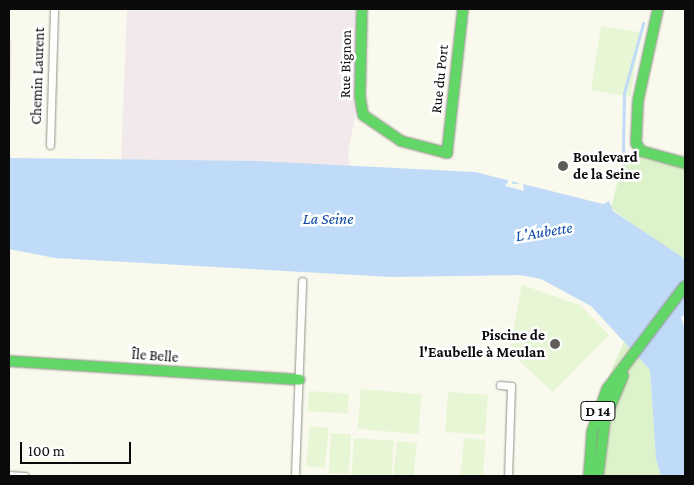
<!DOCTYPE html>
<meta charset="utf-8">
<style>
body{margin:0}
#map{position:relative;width:694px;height:485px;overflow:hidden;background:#f9f9ed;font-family:"Crimson Pro",serif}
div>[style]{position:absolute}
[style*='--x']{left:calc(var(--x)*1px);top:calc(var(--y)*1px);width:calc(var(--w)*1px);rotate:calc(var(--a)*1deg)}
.industrial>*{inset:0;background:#f1e9eb}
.green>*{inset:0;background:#dcf2ca}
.pitch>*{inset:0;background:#e7f6d4;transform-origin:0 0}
.water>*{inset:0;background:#bfdbf8}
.pier>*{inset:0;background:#f9f9ed}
.stream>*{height:2.5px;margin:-1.25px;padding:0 1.25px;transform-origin:1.25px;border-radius:1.25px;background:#bfdbf8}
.roads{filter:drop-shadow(0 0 1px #92928c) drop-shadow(0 0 1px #92928c)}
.street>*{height:7px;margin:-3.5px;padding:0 3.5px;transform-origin:3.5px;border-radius:3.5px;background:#fefefc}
.fast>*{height:10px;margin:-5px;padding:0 5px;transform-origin:5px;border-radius:5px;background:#63d668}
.dots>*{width:14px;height:14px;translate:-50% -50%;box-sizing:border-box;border:2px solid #fff;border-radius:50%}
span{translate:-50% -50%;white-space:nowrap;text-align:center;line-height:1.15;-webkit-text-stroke:5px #fff;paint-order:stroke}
.shield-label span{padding:1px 4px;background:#fff;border:1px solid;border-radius:4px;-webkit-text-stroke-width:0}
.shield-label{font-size:14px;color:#0a0a0a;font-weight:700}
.street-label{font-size:15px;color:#0a0a0a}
.poi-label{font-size:15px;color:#0a0a0a;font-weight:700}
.left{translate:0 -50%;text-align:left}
.right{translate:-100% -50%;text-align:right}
.water-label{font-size:16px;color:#0a48a5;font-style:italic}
.frame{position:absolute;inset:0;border:10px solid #0a0a0a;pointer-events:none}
.scale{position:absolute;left:20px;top:442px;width:111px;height:22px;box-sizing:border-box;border:2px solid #0a0a0a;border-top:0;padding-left:6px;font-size:15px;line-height:18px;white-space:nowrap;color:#0a0a0a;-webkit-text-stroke:4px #fff;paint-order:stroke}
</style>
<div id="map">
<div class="industrial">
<div style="clip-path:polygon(127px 9px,356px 9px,357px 108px,348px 152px,350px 166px,121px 160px)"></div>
<div style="clip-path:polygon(9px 41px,12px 41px,9px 145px)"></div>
</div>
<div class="green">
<div style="clip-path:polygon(625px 152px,685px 168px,685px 259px,663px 247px,611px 208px)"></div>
<div style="clip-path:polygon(624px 342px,650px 370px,656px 459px,661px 476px,582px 476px,590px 419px)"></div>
</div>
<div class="pitch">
<div style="left:601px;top:26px;width:40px;height:65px;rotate:9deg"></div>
<div style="clip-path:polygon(522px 285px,580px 305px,609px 335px,553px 392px,509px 352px)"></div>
<div style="left:361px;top:389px;width:61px;height:40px;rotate:5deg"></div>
<div style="left:309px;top:391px;width:40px;height:20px;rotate:4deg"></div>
<div style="left:448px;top:392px;width:40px;height:40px;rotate:4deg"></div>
<div style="left:310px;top:426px;width:19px;height:40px;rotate:6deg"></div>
<div style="left:331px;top:433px;width:20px;height:40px;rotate:3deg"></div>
<div style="left:354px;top:438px;width:40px;height:38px;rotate:4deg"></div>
<div style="left:464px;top:438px;width:22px;height:38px;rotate:5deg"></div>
<div style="left:397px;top:441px;width:20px;height:35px;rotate:6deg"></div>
</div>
<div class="water">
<div style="clip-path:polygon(9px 158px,257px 161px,475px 172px,603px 204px,609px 201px,613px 211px,685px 259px,685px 316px,681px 316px,685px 331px,685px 476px,661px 476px,656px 459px,650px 370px,591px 306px,541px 279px,520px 275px,391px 277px,55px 258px,9px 249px)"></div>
</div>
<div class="pier">
<div style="clip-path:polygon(510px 179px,513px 184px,523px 183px,524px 191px,505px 186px)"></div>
</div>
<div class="stream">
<div style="--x:623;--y:164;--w:4;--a:-45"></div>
<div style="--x:626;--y:161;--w:11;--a:-105"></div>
<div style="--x:623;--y:150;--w:57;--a:-89"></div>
<div style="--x:624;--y:93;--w:72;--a:-74.6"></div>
</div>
<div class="roads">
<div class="street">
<div style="--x:50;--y:145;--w:136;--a:-88.3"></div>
<div style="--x:500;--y:385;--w:11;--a:5"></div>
<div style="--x:511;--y:386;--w:90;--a:91.9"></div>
<div style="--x:9;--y:475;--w:16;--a:4"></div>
<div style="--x:295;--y:476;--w:195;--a:-87.9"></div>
</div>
<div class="fast">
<div style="--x:362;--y:9;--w:87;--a:91.3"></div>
<div style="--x:360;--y:96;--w:19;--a:81"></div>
<div style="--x:363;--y:115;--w:46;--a:34.4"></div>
<div style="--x:401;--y:141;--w:48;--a:14.6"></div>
<div style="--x:447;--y:153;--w:145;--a:-83.7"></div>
<div style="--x:658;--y:9;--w:94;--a:102.3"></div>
<div style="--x:638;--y:101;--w:42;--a:92.7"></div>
<div style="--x:636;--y:143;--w:9;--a:58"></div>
<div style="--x:641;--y:151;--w:46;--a:15.3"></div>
<div style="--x:9;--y:361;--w:291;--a:3.7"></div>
<div style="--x:589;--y:476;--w:44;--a:-86.1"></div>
<div style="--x:592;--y:432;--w:46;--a:-70.8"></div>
<div style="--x:607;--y:389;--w:129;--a:-52.9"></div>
<div style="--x:598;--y:476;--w:57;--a:-83"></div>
<div style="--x:605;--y:419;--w:47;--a:-67.3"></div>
</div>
</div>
<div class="dots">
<div style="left:563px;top:166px;background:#5e5e59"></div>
<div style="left:555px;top:344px;background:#5e5e59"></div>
</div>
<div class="shield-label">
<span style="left:598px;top:411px">D 14</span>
</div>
<div class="street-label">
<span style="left:346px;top:64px;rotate:-89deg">Rue Bignon</span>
<span style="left:38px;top:76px;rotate:-88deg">Chemin Laurent</span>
<span style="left:440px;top:79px;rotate:-84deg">Rue du Port</span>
<span style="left:155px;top:356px;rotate:4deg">Île Belle</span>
</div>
<div class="poi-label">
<span class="left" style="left:573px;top:166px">Boulevard<br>de la Seine</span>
<span class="right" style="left:545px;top:344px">Piscine de<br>l'Eaubelle à Meulan</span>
</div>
<div class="water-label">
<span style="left:328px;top:219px">La Seine</span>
<span style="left:544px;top:232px;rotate:-9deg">L'Aubette</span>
</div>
<div class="frame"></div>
<div class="scale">100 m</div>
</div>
